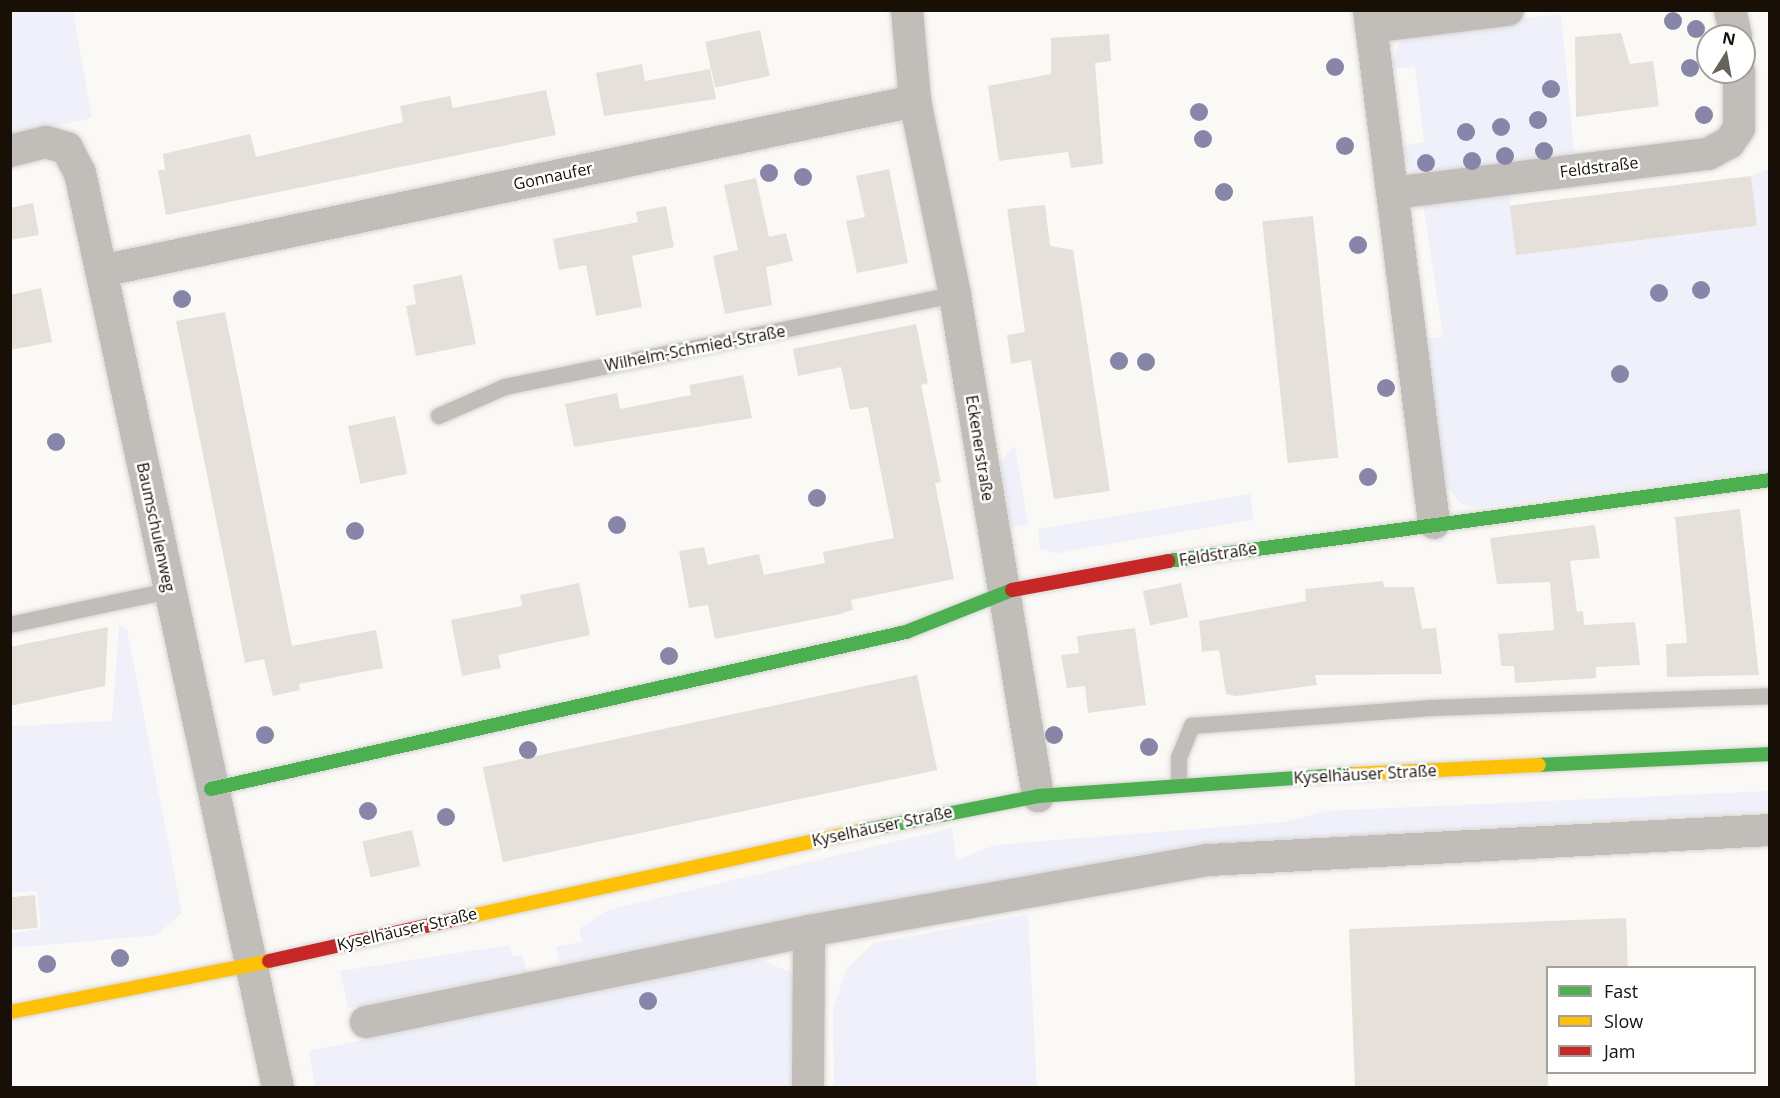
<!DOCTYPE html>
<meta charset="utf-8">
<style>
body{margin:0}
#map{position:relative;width:1780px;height:1098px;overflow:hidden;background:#fbf9f6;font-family:"Open Sans",sans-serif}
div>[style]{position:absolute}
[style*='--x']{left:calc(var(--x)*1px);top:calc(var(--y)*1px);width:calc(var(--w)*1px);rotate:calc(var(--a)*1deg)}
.green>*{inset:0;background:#eff0fa}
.building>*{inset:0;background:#e5e0d9;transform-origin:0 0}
.roads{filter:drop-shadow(0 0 2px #d6d4d0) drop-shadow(0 0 2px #d6d4d0)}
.lane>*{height:16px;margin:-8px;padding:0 8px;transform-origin:8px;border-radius:8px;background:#c1beb9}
.street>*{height:32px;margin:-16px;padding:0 16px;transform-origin:16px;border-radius:16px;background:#c1beb9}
.fast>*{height:14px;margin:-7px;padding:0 7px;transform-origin:7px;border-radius:7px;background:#4caf50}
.slow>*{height:14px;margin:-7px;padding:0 7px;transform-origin:7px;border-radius:7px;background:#ffc107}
.jam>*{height:14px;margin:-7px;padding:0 7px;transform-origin:7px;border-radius:7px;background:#c62828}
.trees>*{width:18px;height:18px;margin:-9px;border-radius:50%;background:#8886a8}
span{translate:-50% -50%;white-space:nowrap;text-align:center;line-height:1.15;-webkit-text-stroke:5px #fff;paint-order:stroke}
.street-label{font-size:16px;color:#181006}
.frame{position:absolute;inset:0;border:12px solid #181006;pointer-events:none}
.legend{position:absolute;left:1546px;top:966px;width:210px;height:108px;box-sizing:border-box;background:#fff;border:2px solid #a39f9b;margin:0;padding:8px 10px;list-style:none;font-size:18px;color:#181006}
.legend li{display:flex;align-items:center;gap:12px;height:30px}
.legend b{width:30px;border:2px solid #a39f9b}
.north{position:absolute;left:1696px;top:24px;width:60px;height:60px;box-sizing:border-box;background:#fff;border:2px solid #a39f9b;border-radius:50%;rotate:11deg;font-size:16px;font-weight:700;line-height:24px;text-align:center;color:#181006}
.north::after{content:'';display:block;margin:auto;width:21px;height:27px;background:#67625a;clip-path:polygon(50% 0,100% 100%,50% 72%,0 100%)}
</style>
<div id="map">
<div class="green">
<div style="clip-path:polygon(10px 11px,73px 11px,92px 118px,11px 136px)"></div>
<div style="clip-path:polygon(1561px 14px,1575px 160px,1422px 177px,1412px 172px,1398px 146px,1424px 142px,1415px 67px,1389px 69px,1401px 41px,1438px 28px)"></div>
<div style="clip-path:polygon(1769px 169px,1769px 471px,1474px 508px,1459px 502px,1440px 477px,1422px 339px,1443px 337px,1423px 203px,1509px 188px,1517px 255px,1757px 226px,1751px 176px)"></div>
<div style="clip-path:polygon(1015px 446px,1028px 524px,1011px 528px,1000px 462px)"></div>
<div style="clip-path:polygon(1251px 494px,1253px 520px,1058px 553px,1040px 549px,1038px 529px)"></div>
<div style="clip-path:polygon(119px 625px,127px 629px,182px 913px,157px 935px,11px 948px,11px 933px,41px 929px,37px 891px,11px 893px,11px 726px,112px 721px)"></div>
<div style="clip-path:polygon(1769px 791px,1769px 811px,1181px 847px,560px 964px,556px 947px,582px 942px,579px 929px,608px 910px,952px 828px,956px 861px,994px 845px,1286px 822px,1325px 811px)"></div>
<div style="clip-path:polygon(1028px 914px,1037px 1087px,834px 1087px,833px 1009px,847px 968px,874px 943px)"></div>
<div style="clip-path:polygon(509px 945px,513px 957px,522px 955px,527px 971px,348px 1008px,340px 971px)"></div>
<div style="clip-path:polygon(759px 959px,797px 975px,796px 1087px,315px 1087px,309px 1051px)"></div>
</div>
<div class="building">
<div style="left:760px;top:30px;width:47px;height:56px;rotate:78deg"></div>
<div style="clip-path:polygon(1621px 33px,1630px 64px,1653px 61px,1659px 106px,1576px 117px,1575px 37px)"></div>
<div style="clip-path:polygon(1109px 34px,1111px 61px,1095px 63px,1103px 164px,1071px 168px,1068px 152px,999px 161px,988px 86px,1051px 74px,1051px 38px)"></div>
<div style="clip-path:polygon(642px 64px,645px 81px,710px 69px,716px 99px,604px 116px,596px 73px)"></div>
<div style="clip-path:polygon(546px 90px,556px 135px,166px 215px,158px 170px,165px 170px,163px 154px,250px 134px,256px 157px,403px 122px,400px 106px,450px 96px,453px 108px)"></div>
<div style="clip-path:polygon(889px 169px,908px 263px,857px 273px,846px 221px,865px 217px,856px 176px)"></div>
<div style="left:1751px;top:176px;width:50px;height:243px;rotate:83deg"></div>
<div style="clip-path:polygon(756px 178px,769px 237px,786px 233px,793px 261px,766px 267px,772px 305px,725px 314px,713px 256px,738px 250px,724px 185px)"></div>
<div style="clip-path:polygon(33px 203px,39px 235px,10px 240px,10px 208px)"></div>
<div style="clip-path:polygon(1045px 205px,1050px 246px,1073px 250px,1110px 491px,1054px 499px,1031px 360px,1011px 364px,1007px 335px,1025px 332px,1007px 209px)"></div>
<div style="clip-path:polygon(666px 206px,674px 247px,632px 256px,642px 307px,596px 316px,586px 265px,559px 270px,553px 239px,638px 222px,636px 212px)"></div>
<div style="left:1313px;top:216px;width:243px;height:51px;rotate:84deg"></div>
<div style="clip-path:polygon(462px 275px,476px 344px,416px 356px,406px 306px,416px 304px,413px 285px)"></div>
<div style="clip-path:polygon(41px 288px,52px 342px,10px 350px,10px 295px)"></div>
<div style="clip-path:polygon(225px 312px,292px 646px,376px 630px,383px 668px,299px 684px,300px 690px,273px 696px,264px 659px,245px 663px,176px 321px)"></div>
<div style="clip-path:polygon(916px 324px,928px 383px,921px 385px,941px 482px,935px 483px,954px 579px,851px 600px,853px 610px,836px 615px,715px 639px,708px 605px,689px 608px,679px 551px,704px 547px,708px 565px,759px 554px,764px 575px,825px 563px,823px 552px,894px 538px,868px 407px,850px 410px,841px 367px,798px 376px,793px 349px)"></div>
<div style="clip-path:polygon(743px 375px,752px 418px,574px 447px,565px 404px,617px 393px,620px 409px,691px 395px,689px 385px)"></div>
<div style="left:395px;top:416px;width:59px;height:48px;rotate:78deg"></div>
<div style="clip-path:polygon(1740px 509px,1759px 675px,1667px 677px,1666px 644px,1687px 643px,1675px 517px)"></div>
<div style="clip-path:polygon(1595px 525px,1600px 558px,1570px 561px,1577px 612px,1583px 611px,1584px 625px,1635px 622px,1640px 665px,1596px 667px,1596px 678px,1515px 683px,1514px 666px,1501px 666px,1498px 634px,1554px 630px,1550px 582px,1497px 584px,1490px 538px)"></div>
<div style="clip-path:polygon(1383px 581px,1384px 587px,1414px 587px,1422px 629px,1436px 628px,1442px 674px,1315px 675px,1317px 685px,1236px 696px,1226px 694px,1219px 650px,1202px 652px,1199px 621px,1306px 601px,1305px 589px)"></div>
<div style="clip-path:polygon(579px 583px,590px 635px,498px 655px,501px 668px,462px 676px,451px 620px,522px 606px,520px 595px)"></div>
<div style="left:1181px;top:583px;width:35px;height:39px;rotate:78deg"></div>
<div style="clip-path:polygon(108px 627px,105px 686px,10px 706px,10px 647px)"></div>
<div style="clip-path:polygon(1135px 628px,1146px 705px,1088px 713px,1085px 686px,1067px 688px,1061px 655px,1079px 653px,1077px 636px)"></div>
<div style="left:917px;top:675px;width:97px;height:444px;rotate:78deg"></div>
<div style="left:412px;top:830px;width:37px;height:51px;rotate:77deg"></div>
<div style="left:35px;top:895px;width:33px;height:25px;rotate:85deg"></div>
<div style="clip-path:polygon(1626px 918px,1628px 968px,1548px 968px,1548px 1088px,1355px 1088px,1349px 929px)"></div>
</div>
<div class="roads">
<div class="lane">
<div style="--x:439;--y:416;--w:72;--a:-23.7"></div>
<div style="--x:505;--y:387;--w:459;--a:-11.6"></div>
<div style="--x:10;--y:625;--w:163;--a:-12.1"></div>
<div style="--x:1179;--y:783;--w:25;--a:-90"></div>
<div style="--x:1179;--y:758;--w:35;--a:-68"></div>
<div style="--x:1192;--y:726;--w:240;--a:-4.3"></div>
<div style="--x:1431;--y:708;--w:339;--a:-2"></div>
</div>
<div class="street">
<div style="--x:1369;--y:10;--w:517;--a:82.78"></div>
<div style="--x:1730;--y:10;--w:27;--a:77"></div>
<div style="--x:1371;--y:27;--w:138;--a:-7.1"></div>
<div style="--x:915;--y:101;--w:198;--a:78.3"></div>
<div style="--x:955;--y:295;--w:508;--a:80.59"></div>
<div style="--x:10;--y:151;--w:37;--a:-14"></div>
<div style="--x:46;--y:142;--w:22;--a:16"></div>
<div style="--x:67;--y:148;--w:28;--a:63"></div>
<div style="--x:80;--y:173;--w:936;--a:77.79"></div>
<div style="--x:1393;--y:193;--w:317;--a:-7.1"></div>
<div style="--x:1708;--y:154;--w:24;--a:-28"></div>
<div style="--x:1729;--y:143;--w:18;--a:-56"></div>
<div style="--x:1739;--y:128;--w:56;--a:-90"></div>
<div style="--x:101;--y:271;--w:832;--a:-11.8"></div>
<div style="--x:915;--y:101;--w:91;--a:-95"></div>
<div style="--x:366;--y:1022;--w:452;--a:-11.6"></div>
<div style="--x:809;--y:931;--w:406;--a:-10.1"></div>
<div style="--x:1209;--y:860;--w:562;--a:-3.06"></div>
<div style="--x:808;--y:1088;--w:157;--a:-89.6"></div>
</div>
<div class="fast">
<div style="--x:1168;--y:561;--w:607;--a:-7.66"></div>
<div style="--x:1539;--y:765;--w:231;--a:-2.7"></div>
<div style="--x:211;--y:789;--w:713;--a:-12.73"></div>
<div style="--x:906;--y:632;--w:114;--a:-21.6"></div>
<div style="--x:860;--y:831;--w:181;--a:-11.1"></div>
<div style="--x:1038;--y:796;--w:317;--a:-4"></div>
</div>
<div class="slow">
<div style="--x:1354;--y:774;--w:185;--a:-2.8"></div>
<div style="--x:466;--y:917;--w:403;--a:-12.3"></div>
<div style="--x:10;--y:1012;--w:264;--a:-11.1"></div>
</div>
<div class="jam">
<div style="--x:1012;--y:590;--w:159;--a:-10.5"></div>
<div style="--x:269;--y:961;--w:202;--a:-12.6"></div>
</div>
</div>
<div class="trees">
<div style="left:1673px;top:21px"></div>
<div style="left:1696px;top:29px"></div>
<div style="left:1335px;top:67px"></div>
<div style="left:1690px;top:68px"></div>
<div style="left:1551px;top:89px"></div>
<div style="left:1199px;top:112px"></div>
<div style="left:1704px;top:115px"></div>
<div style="left:1538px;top:120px"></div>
<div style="left:1501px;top:127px"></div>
<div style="left:1466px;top:132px"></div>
<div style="left:1203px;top:139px"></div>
<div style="left:1345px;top:146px"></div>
<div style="left:1544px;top:151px"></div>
<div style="left:1505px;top:156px"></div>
<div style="left:1472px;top:161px"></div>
<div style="left:1426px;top:163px"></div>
<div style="left:769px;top:173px"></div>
<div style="left:803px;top:177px"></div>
<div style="left:1224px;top:192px"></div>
<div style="left:1358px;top:245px"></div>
<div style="left:1701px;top:290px"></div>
<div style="left:1659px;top:293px"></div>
<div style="left:182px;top:299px"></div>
<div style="left:1119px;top:361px"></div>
<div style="left:1146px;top:362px"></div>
<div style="left:1620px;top:374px"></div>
<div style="left:1386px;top:388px"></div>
<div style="left:56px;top:442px"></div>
<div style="left:1368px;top:477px"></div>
<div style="left:817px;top:498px"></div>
<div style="left:617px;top:525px"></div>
<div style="left:355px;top:531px"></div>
<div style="left:669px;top:656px"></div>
<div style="left:265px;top:735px"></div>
<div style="left:1054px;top:735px"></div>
<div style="left:1149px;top:747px"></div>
<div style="left:528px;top:750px"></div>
<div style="left:368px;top:811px"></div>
<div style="left:446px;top:817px"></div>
<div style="left:120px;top:958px"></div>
<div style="left:47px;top:964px"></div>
<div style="left:648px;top:1001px"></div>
</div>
<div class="street-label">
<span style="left:1599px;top:167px;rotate:-7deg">Feldstraße</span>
<span style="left:553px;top:176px;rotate:-12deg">Gonnaufer</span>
<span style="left:695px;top:348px;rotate:-11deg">Wilhelm-Schmied-Straße</span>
<span style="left:980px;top:448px;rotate:81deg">Eckenerstraße</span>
<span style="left:156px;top:527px;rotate:78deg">Baumschulenweg</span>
<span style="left:1218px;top:554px;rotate:-9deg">Feldstraße</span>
<span style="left:1365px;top:774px;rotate:-3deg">Kyselhäuser Straße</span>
<span style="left:882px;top:826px;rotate:-12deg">Kyselhäuser Straße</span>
<span style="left:407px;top:929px;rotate:-13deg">Kyselhäuser Straße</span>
</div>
<div class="frame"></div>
<ul class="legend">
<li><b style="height:8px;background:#4caf50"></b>Fast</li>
<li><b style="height:8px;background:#ffc107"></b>Slow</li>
<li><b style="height:8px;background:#c62828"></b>Jam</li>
</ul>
<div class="north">N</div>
</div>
